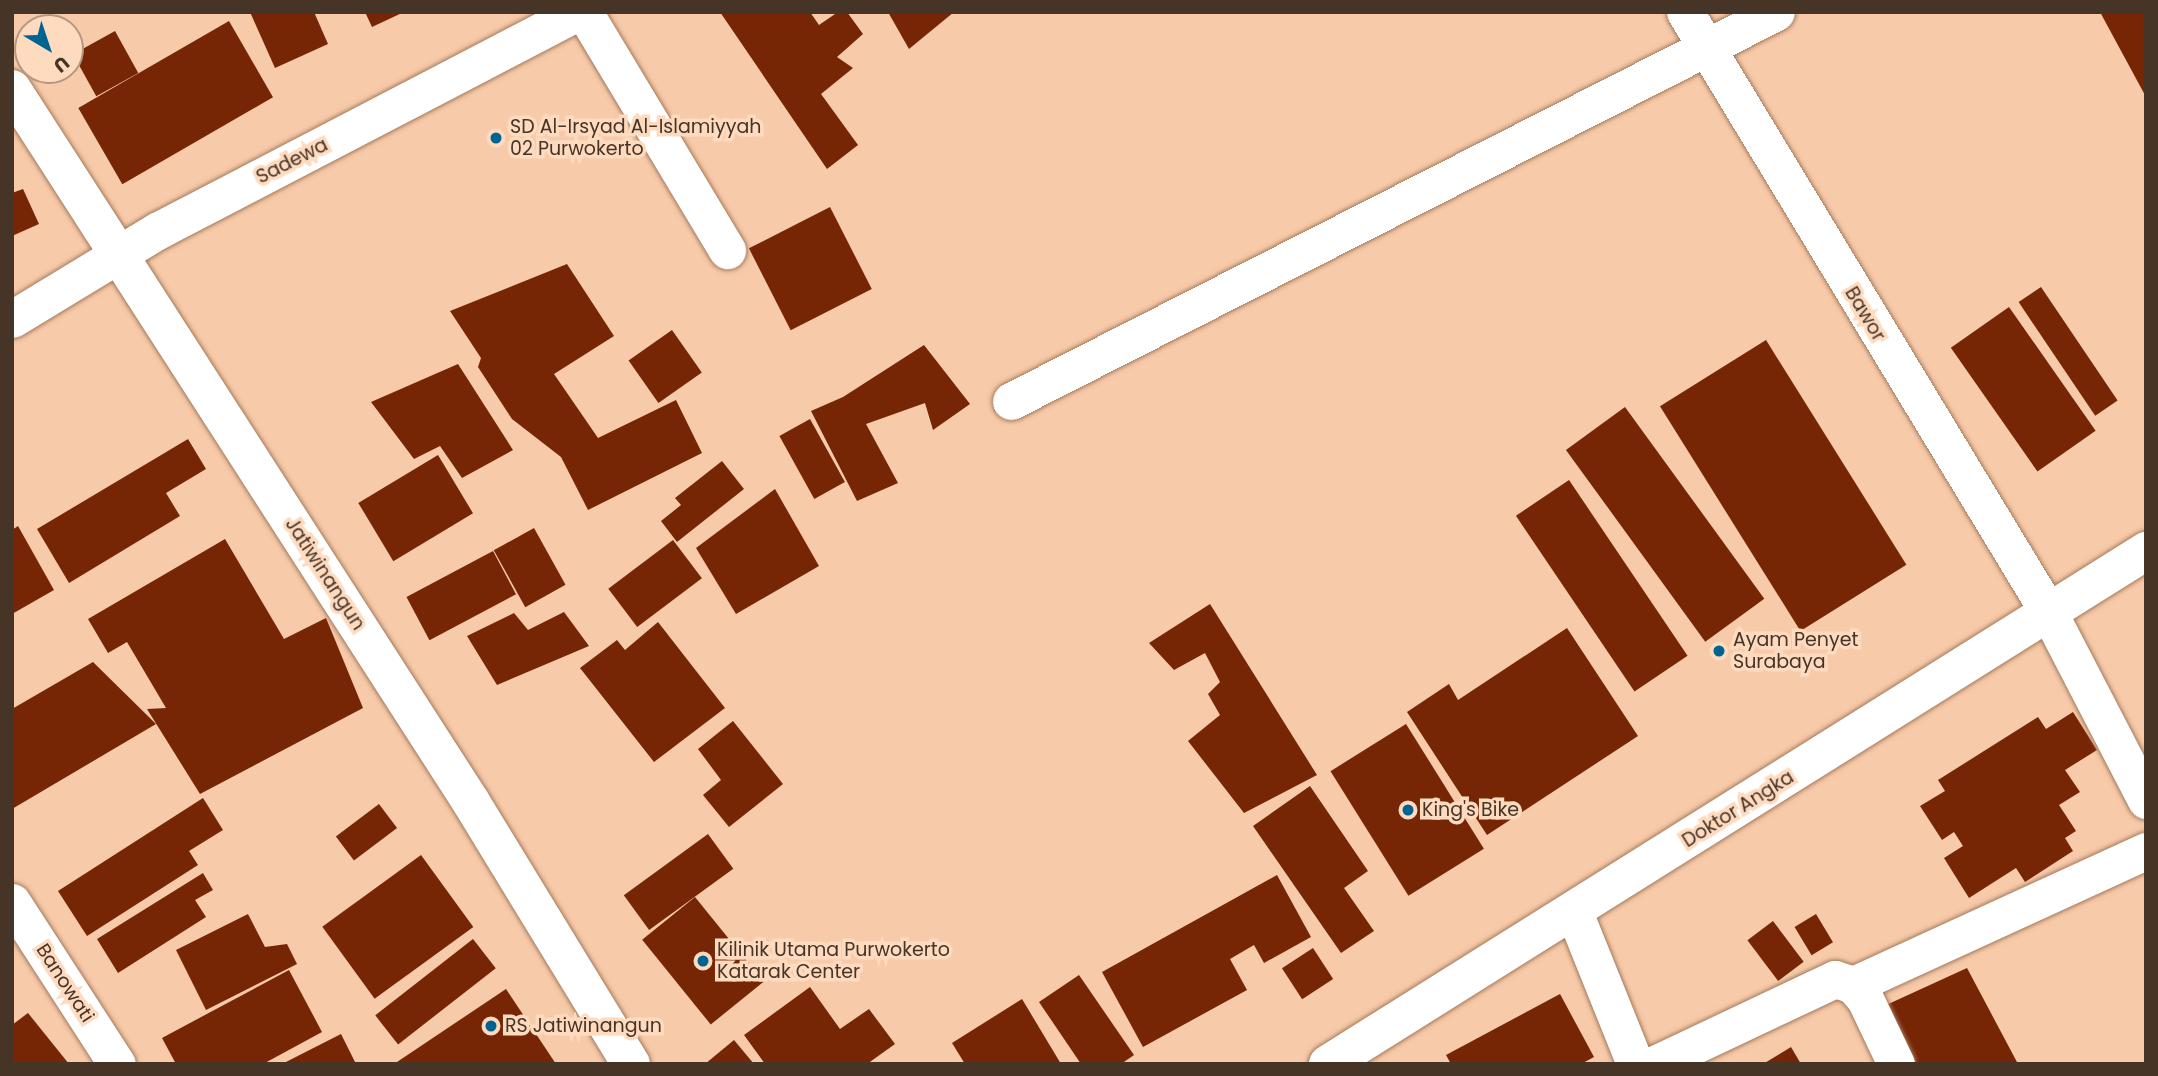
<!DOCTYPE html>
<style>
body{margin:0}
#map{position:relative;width:2158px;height:1076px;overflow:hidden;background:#f7caa9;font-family:Poppins,sans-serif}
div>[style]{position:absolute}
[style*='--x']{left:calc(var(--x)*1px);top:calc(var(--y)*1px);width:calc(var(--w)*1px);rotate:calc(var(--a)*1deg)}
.building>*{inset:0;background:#762505;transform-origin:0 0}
.roads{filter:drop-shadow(0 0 2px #a37a5b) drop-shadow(0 0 2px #a37a5b)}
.minor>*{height:37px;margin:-18.5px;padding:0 18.5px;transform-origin:18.5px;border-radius:18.5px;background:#fff}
.tertiary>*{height:38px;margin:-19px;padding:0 19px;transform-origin:19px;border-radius:19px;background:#fff}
.dots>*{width:19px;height:19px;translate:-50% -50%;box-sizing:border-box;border:4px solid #fedabf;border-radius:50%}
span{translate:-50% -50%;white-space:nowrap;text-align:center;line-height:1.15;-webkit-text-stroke:7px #fedabf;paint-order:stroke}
.poi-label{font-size:19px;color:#463427}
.left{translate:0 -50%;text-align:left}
.street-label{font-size:19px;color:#463427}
.frame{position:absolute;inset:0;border:14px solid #463427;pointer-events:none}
.north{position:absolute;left:14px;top:14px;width:70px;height:70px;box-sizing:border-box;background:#fedabf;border:2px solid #b49882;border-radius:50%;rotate:141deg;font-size:19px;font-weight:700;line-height:28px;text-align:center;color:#463427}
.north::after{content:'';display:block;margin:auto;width:24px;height:32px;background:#006493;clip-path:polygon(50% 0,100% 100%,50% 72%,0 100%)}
</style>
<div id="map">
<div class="building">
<div style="clip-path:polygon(250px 12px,314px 12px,328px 44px,275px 68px)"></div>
<div style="clip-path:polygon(365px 12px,404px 12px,372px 27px)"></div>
<div style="clip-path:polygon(720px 12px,810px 12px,819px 25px,838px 12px,847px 12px,863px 34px,837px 57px,853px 68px,821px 94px,858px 145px,827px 169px)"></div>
<div style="clip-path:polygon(888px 12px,954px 12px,909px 49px)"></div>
<div style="clip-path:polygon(2100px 12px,2146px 12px,2146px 97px)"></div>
<div style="left:229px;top:21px;width:88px;height:174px;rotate:60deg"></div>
<div style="left:115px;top:31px;width:48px;height:48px;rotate:61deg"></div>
<div style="clip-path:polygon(23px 189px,39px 224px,12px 236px,12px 193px)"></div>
<div style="left:830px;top:207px;width:92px;height:91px;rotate:63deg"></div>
<div style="clip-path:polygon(567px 264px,614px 336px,554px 374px,598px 438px,676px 400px,702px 453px,588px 510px,561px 457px,512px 419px,478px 367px,481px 358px,450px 311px)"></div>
<div style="left:2041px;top:287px;width:137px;height:27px;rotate:56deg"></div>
<div style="left:2009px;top:307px;width:151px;height:71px;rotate:55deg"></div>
<div style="left:672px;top:330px;width:52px;height:53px;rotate:55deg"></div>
<div style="left:1766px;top:340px;width:265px;height:125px;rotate:58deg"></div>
<div style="clip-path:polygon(924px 345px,970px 404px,933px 430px,925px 403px,866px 424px,898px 483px,857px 501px,811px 411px,843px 397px)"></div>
<div style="clip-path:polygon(458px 364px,513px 450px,462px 478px,440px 446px,414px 459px,371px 402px)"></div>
<div style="left:1625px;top:407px;width:237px;height:73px;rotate:54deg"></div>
<div style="left:810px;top:419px;width:72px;height:35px;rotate:61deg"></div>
<div style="clip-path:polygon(188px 439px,206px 469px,166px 493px,180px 516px,69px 583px,37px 529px)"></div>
<div style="left:438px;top:455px;width:68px;height:93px;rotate:59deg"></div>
<div style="clip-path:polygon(722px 461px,744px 489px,677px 542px,661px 521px,681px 505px,675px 498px)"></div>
<div style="left:1569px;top:480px;width:212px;height:64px;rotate:56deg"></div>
<div style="clip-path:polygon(775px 489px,819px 566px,736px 614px,696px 548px)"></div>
<div style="clip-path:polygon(18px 526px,54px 590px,12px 614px,12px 530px)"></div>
<div style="left:534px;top:528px;width:65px;height:46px;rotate:61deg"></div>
<div style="clip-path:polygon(225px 539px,284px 639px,326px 618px,363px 708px,200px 794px,147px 709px,166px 708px,127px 642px,108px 653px,88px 619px)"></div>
<div style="left:673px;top:540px;width:48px;height:81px;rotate:53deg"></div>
<div style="left:493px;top:551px;width:49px;height:98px;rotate:62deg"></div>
<div style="clip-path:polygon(1210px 604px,1317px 775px,1244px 813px,1188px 741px,1220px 715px,1208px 694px,1220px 682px,1205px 653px,1174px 670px,1149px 643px)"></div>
<div style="clip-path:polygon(564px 612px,589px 646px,497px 685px,467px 636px,514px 613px,528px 630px)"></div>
<div style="clip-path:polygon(658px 622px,725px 708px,654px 762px,580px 668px,617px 640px,625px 650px)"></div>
<div style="clip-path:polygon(1567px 628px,1638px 736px,1487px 835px,1407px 712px,1449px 684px,1458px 700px)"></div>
<div style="clip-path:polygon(93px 662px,156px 724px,12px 809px,12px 709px)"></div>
<div style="clip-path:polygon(2073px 712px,2097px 750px,2065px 770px,2080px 792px,2059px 805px,2076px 831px,2065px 838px,2073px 851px,2025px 882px,2016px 868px,1969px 898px,1944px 858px,1963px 846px,1954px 832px,1942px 840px,1920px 806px,1945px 791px,1938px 780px,2038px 717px,2046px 729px)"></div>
<div style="clip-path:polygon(733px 721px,783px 784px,729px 827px,703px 795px,721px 780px,698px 749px)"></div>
<div style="left:1406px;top:724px;width:147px;height:89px;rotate:58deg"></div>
<div style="clip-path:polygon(1310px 786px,1368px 871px,1344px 888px,1374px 931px,1341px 953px,1253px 826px)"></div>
<div style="clip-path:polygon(203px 798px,223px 830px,189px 851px,198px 865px,87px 936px,58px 891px)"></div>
<div style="left:379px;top:804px;width:30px;height:54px;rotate:53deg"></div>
<div style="left:708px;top:834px;width:43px;height:104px;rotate:54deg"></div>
<div style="left:421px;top:855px;width:89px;height:122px;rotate:54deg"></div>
<div style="clip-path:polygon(203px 873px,213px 890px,195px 900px,206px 917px,118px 973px,97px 939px)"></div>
<div style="clip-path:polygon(1277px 875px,1311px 937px,1264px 963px,1254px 945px,1230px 959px,1247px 990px,1143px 1047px,1102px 972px)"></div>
<div style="left:695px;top:897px;width:109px;height:68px;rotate:51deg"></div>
<div style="clip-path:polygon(248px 914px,265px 947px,287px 944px,297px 964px,206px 1010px,176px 950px)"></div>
<div style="left:1816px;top:914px;width:33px;height:25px;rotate:59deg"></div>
<div style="left:1773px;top:921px;width:51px;height:32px;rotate:53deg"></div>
<div style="left:473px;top:939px;width:37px;height:124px;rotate:52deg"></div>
<div style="left:1313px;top:948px;width:37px;height:37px;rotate:57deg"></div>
<div style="clip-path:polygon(1967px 968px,2018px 1064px,1916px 1064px,1884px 1006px)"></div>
<div style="clip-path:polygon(289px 970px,322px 1032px,263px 1064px,176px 1064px,162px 1038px)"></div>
<div style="clip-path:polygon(1079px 975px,1134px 1055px,1121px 1064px,1081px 1064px,1039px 1002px)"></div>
<div style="clip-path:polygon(810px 987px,840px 1029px,869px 1009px,895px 1044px,867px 1064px,765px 1064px,744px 1035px)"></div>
<div style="clip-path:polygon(506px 989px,556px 1064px,394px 1064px)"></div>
<div style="clip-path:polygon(1560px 994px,1594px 1057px,1581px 1064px,1451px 1064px,1446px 1055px)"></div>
<div style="clip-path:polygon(1022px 999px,1061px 1064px,965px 1064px,952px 1043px)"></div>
<div style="clip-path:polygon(28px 1013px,69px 1064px,12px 1064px,12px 1025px)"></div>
<div style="clip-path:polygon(341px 1034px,356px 1064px,282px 1064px)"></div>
<div style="clip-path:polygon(734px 1040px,754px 1064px,705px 1064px)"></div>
<div style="clip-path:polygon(1791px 1047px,1801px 1064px,1763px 1064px)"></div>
</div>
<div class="roads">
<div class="minor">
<div style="--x:584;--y:12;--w:278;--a:59"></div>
<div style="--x:1685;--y:12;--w:703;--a:58.8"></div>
<div style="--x:2049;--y:613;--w:211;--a:62.6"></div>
<div style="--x:12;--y:319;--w:170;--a:-31.3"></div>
<div style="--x:157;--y:231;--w:474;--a:-27.5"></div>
<div style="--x:1011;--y:401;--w:858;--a:-26.95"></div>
<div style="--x:12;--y:902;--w:193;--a:57.1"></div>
<div style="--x:1574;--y:912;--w:164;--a:68.1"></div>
<div style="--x:1853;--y:985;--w:322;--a:-24.6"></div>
<div style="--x:1655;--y:1064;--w:199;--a:-25.3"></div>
<div style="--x:1835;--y:979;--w:19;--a:18"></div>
<div style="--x:1853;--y:985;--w:18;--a:49"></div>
<div style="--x:1865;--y:999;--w:72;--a:64.5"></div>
</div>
<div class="tertiary">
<div style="--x:12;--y:89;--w:848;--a:57.23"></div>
<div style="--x:471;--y:802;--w:307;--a:58.6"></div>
<div style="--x:1328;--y:1064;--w:966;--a:-32.09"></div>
</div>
</div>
<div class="dots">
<div style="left:496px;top:138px;background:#006493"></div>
<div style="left:1719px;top:651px;background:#006493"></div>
<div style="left:1408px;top:810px;background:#006493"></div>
<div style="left:703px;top:961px;background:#006493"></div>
<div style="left:491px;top:1026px;background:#006493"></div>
</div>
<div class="poi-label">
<span class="left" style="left:510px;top:138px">SD Al-Irsyad Al-Islamiyyah<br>02 Purwokerto</span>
<span class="left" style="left:1733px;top:651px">Ayam Penyet<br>Surabaya</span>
<span class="left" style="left:1422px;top:810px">King's Bike</span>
<span class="left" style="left:717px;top:961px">Kilinik Utama Purwokerto<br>Katarak Center</span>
<span class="left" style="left:505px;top:1026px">RS Jatiwinangun</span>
</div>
<div class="street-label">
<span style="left:292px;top:161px;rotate:-27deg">Sadewa</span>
<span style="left:1865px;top:314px;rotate:59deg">Bawor</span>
<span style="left:325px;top:574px;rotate:57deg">Jatiwinangun</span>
<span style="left:1738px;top:809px;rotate:-32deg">Doktor Angka</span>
<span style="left:65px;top:983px;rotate:57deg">Banowati</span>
</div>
<div class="frame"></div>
<div class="north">U</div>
</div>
